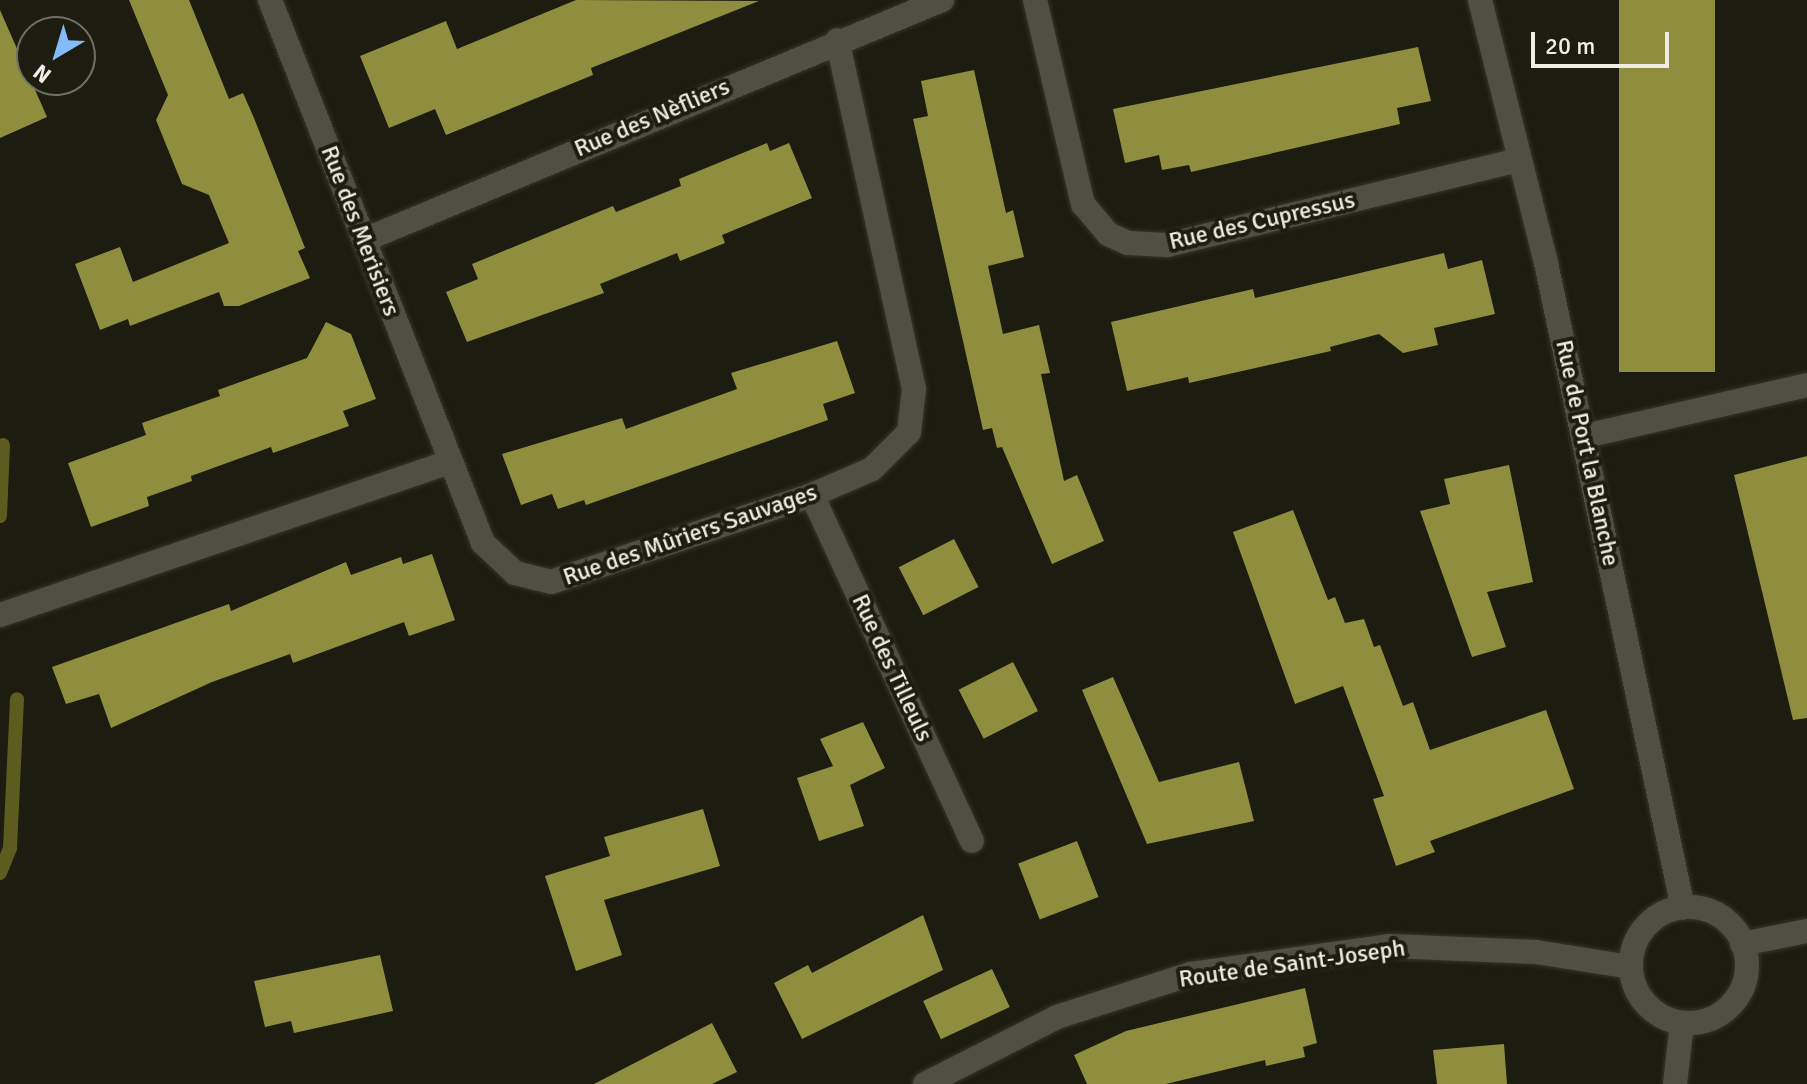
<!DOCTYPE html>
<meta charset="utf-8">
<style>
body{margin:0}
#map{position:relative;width:1807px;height:1084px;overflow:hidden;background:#1c1c10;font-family:Signika,sans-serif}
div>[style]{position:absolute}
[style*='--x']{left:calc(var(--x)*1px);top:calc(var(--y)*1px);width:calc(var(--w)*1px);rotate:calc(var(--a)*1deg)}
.stream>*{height:14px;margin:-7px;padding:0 7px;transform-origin:7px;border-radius:7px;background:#5d5c1f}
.building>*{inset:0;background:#8e8e3e;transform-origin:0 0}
.roads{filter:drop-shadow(0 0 2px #35352f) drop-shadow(0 0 2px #35352f)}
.minor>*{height:24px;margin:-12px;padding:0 12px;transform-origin:12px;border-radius:12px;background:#505042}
.tertiary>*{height:24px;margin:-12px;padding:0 12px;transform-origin:12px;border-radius:12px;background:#505042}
.tertiary>.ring{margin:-12px;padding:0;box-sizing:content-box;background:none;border:24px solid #505042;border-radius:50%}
span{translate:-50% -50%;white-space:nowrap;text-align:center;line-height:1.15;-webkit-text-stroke:8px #1c1c10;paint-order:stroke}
.street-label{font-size:24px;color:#edede5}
.north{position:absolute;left:16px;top:16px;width:80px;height:80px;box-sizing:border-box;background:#1c1c10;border:2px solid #707065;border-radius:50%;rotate:218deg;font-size:22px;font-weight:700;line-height:32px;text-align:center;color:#edede5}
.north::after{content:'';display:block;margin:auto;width:28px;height:36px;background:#86bbfb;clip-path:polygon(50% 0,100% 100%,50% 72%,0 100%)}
.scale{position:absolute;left:1531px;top:32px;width:138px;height:36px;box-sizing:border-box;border:4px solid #edede5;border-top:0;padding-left:10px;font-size:24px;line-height:28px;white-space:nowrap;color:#edede5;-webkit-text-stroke:6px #1c1c10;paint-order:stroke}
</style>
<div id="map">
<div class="stream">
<div style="--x:0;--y:516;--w:71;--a:-87.6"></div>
<div style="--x:0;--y:873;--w:27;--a:-68"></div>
<div style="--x:10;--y:848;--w:149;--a:-87.3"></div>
</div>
<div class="building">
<div style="clip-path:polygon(129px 0,189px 0,229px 99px,243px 93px,254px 118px,305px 248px,298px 251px,310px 278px,239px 306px,224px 306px,219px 292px,130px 326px,128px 319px,100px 330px,75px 264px,120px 247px,133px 282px,229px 243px,209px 195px,182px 184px,156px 120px,168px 95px)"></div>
<div style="clip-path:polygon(576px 0,759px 1px,591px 68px,593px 75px,446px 135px,435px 109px,389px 128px,360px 56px,446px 21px,457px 49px)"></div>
<div style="left:1619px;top:0;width:96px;height:372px"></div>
<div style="clip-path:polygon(0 10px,47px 117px,0 138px)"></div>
<div style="clip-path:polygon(1418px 47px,1431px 101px,1397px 108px,1400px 124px,1191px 172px,1189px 165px,1162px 170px,1159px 155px,1125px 163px,1113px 109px)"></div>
<div style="clip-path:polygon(974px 70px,1006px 213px,1013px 210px,1024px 257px,988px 266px,1003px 334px,1039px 325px,1050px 373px,1041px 374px,1064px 481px,1077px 475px,1104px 541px,1052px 564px,1002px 447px,997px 448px,992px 428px,983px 430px,913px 119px,928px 116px,921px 81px)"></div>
<div style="clip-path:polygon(767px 143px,770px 151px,789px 143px,812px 198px,722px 235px,725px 243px,680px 261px,677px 253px,600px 284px,604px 293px,467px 342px,446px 292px,478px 279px,472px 264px,613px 206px,616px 212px,681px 186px,679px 179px)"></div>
<div style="clip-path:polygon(1444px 253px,1448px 269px,1482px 260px,1495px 314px,1434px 328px,1438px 345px,1403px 353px,1379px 334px,1330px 347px,1331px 351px,1189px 383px,1188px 377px,1127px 391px,1111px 322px,1253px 289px,1255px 298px)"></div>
<div style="clip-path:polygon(326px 322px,351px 334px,376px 399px,343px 411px,349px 426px,273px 453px,271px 447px,191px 476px,192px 481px,147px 497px,149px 506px,91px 527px,68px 463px,146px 435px,142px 423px,220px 396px,218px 390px,307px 358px)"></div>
<div style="clip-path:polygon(837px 341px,855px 393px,823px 404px,828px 420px,586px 505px,584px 500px,558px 509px,552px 494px,521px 505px,502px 454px,622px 418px,626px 429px,737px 389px,731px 373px)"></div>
<div style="clip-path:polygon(1807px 456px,1807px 718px,1793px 720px,1734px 475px)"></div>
<div style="clip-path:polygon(1509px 465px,1533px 582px,1487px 592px,1506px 647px,1472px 657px,1420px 511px,1450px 504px,1444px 479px)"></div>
<div style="clip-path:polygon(1293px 510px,1328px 600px,1335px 597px,1345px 623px,1364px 619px,1374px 647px,1380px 645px,1403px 706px,1413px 702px,1430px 750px,1546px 710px,1574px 789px,1430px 841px,1435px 852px,1396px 866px,1373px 799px,1384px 796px,1343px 686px,1295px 704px,1233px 532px)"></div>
<div style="left:954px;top:539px;width:54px;height:62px;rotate:63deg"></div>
<div style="clip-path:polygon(432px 554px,455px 620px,409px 636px,404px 622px,293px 663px,290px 654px,212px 682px,111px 728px,99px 694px,66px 704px,52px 667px,229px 604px,231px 611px,346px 562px,351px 575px,401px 557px,403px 564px)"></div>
<div style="left:1013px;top:662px;width:55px;height:61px;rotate:63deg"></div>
<div style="clip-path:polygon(1113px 677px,1159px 782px,1239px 762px,1254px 821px,1147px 844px,1082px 690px)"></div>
<div style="clip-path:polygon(863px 722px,885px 768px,850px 785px,864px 826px,819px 841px,797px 778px,833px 766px,820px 739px)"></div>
<div style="clip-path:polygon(703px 809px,720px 866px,604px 900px,622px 955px,576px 971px,545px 876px,610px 856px,604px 837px)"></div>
<div style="left:1077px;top:841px;width:60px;height:63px;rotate:69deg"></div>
<div style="clip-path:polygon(923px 915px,943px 970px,802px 1039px,774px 983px,808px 965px,812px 973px)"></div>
<div style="clip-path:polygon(380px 955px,393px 1011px,294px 1033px,291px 1021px,265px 1027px,254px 981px)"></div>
<div style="left:992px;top:969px;width:42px;height:76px;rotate:65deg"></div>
<div style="clip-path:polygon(1305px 988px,1317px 1043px,1303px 1047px,1305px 1057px,1266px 1066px,1265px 1060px,1166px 1084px,1087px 1084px,1074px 1055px,1126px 1031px)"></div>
<div style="clip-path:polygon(712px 1023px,737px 1072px,712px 1084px,594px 1084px)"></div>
<div style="clip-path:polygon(1504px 1044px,1507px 1084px,1437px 1084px,1433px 1050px)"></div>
</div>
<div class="roads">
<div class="minor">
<div style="--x:270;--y:0;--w:583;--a:68.58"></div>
<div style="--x:483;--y:543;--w:44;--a:43.2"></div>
<div style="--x:515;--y:573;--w:37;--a:14"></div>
<div style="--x:551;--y:582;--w:275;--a:-18.4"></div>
<div style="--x:812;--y:495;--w:65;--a:-23.4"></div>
<div style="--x:872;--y:469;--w:52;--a:-45"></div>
<div style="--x:909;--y:432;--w:43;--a:-83.4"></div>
<div style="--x:914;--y:389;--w:357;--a:-102.4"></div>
<div style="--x:1035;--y:0;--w:210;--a:76.8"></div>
<div style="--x:1083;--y:204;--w:39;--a:50"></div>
<div style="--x:1108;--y:234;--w:22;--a:24"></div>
<div style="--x:1128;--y:243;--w:39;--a:3"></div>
<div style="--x:1167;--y:245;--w:362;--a:-13.6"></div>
<div style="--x:1480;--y:0;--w:271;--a:75.9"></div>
<div style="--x:1546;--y:263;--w:659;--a:78.01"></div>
<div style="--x:364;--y:240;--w:626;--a:-22.55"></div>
<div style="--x:1585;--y:436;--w:228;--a:-12.9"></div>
<div style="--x:812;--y:495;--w:381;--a:65.2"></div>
<div style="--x:0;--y:615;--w:475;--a:-18.8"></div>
<div style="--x:1675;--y:1084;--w:61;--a:-83.5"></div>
</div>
<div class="tertiary">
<div class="ring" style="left:1631px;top:907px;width:92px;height:92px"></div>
<div style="--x:1742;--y:944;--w:66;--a:-11.3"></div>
<div style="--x:925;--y:1084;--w:148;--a:-26.9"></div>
<div style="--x:1057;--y:1017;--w:141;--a:-17.8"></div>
<div style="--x:1191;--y:974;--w:200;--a:-8"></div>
<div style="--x:1389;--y:946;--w:147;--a:2.3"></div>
<div style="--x:1536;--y:952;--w:96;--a:9"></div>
</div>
</div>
<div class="street-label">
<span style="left:652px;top:118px;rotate:-23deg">Rue des Nèfliers</span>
<span style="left:1262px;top:221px;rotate:-13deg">Rue des Cupressus</span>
<span style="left:360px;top:231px;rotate:69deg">Rue des Merisiers</span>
<span style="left:1587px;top:453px;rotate:78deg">Rue de Port la Blanche</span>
<span style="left:690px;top:535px;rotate:-19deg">Rue des Mûriers Sauvages</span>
<span style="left:892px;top:668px;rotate:65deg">Rue des Tilleuls</span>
<span style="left:1292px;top:964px;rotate:-8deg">Route de Saint-Joseph</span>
</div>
<div class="north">N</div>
<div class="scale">20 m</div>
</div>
